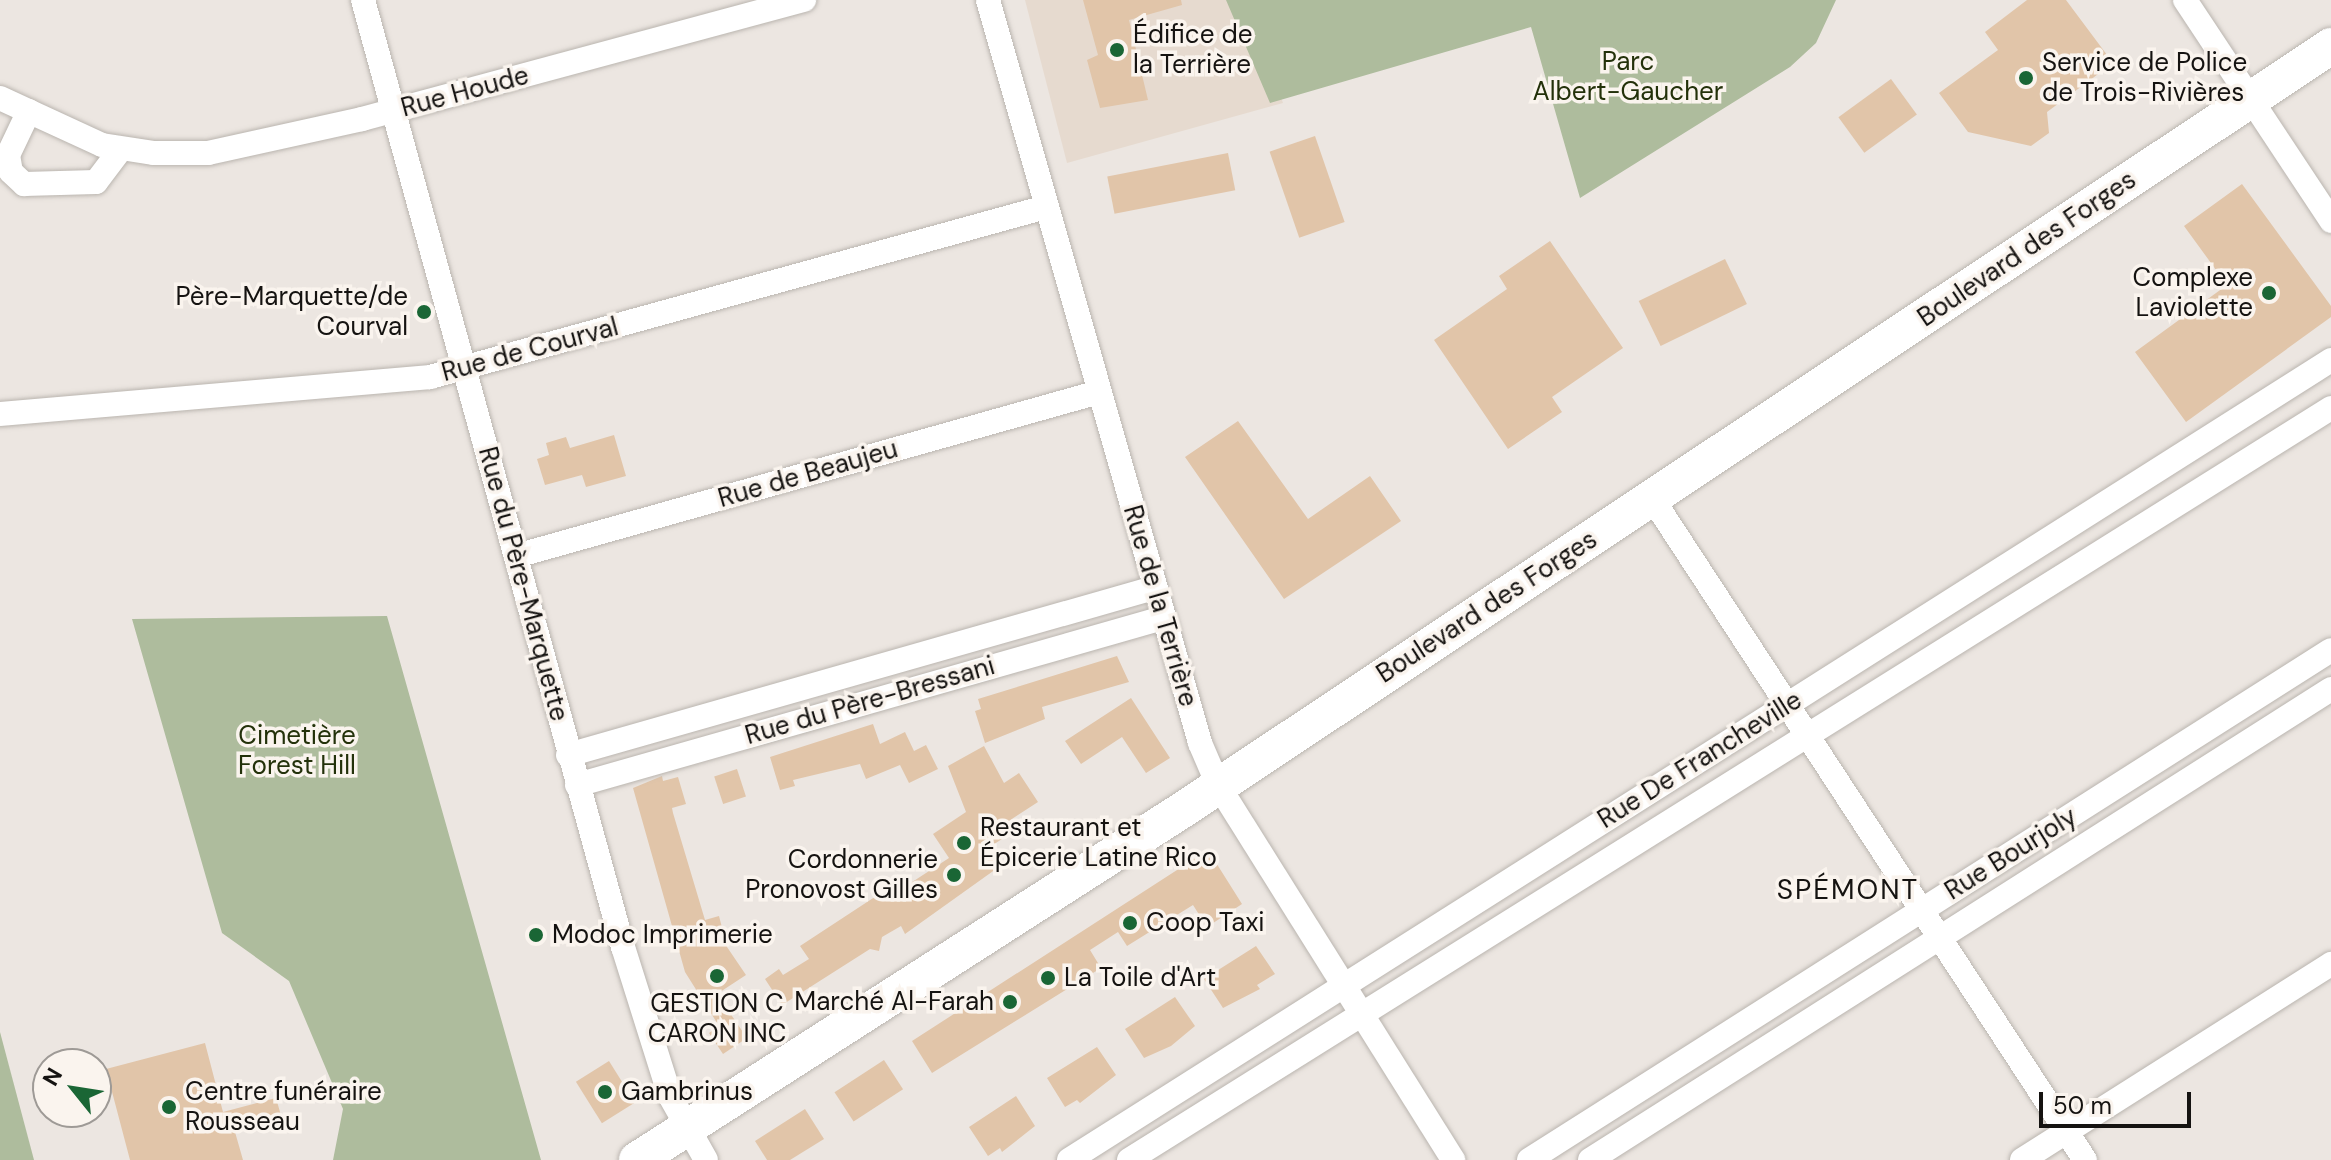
<!DOCTYPE html>
<meta charset="utf-8">
<style>
body{margin:0}
#map{position:relative;width:2331px;height:1160px;overflow:hidden;background:#ece6e1;font-family:"DM Sans",sans-serif}
div>[style]{position:absolute}
[style*='--x']{left:calc(var(--x)*1px);top:calc(var(--y)*1px);width:calc(var(--w)*1px);rotate:calc(var(--a)*1deg)}
.built>*{inset:0;background:#e6dacf}
.green>*{inset:0;background:#aebc9d}
.building>*{inset:0;background:#e1c5a9;transform-origin:0 0}
.roads{filter:drop-shadow(0 0 2px #bab5af) drop-shadow(0 0 2px #bab5af)}
.minor>*{height:24px;margin:-12px;padding:0 12px;transform-origin:12px;border-radius:12px;background:#fff}
.secondary>*{height:36px;margin:-18px;padding:0 18px;transform-origin:18px;border-radius:18px;background:#fff}
.dots>*{width:22px;height:22px;translate:-50% -50%;box-sizing:border-box;border:4px solid #faf4ee;border-radius:50%}
span{translate:-50% -50%;white-space:nowrap;text-align:center;line-height:1.15;-webkit-text-stroke:7px #faf4ee;paint-order:stroke}
.poi-label{font-size:26px;color:#151311}
.left{translate:0 -50%;text-align:left}
.right{translate:-100% -50%;text-align:right}
.park-label{font-size:26px;color:#23310a}
.street-label{font-size:26px;color:#151311}
.neighbourhood-label{font-size:28px;color:#151311;letter-spacing:2px}
.north{position:absolute;left:32px;top:1048px;width:80px;height:80px;box-sizing:border-box;background:#faf4ee;border:2px solid #9e9a96;border-radius:50%;rotate:300deg;font-size:22px;font-weight:700;line-height:32px;text-align:center;color:#151311}
.north::after{content:'';display:block;margin:auto;width:28px;height:36px;background:#1a6635;clip-path:polygon(50% 0,100% 100%,50% 72%,0 100%)}
.scale{position:absolute;left:2039px;top:1092px;width:152px;height:36px;box-sizing:border-box;border:4px solid #151311;border-top:0;padding-left:10px;font-size:24px;line-height:28px;white-space:nowrap;color:#151311;-webkit-text-stroke:6px #faf4ee;paint-order:stroke}
</style>
<div id="map">
<div class="built">
<div style="clip-path:polygon(1025px 0,1247px 0,1283px 103px,1067px 163px)"></div>
</div>
<div class="green">
<div style="clip-path:polygon(1226px 0,1836px 0,1816px 43px,1790px 67px,1580px 198px,1531px 27px,1270px 103px)"></div>
<div style="clip-path:polygon(387px 616px,541px 1160px,333px 1160px,343px 1109px,289px 981px,222px 933px,132px 619px)"></div>
<div style="clip-path:polygon(0 1032px,34px 1160px,0 1160px)"></div>
</div>
<div class="building">
<div style="clip-path:polygon(1083px 0,1181px 0,1182px 5px,1129px 20px,1148px 100px,1100px 108px,1087px 60px,1098px 55px)"></div>
<div style="clip-path:polygon(2027px 0,2066px 0,2113px 63px,2047px 112px,2049px 133px,2031px 146px,1968px 132px,1939px 93px,1998px 50px,1985px 32px)"></div>
<div style="left:1891px;top:79px;width:44px;height:65px;rotate:54deg"></div>
<div style="left:1315px;top:136px;width:91px;height:48px;rotate:71deg"></div>
<div style="left:1228px;top:153px;width:38px;height:123px;rotate:79deg"></div>
<div style="clip-path:polygon(2242px 184px,2331px 306px,2331px 317px,2186px 422px,2135px 352px,2227px 285px,2184px 226px)"></div>
<div style="clip-path:polygon(1550px 241px,1623px 348px,1552px 397px,1562px 412px,1508px 449px,1434px 340px,1507px 289px,1499px 276px)"></div>
<div style="left:1725px;top:259px;width:50px;height:96px;rotate:64deg"></div>
<div style="clip-path:polygon(1238px 421px,1308px 519px,1370px 476px,1401px 521px,1284px 599px,1185px 457px)"></div>
<div style="clip-path:polygon(614px 435px,626px 476px,586px 487px,582px 475px,545px 485px,537px 459px,549px 455px,546px 443px,566px 437px,570px 448px)"></div>
<div style="clip-path:polygon(1117px 656px,1129px 682px,1042px 707px,1045px 719px,985px 743px,975px 711px,981px 709px,978px 699px)"></div>
<div style="clip-path:polygon(1131px 698px,1170px 758px,1146px 773px,1122px 737px,1081px 764px,1065px 741px)"></div>
<div style="clip-path:polygon(873px 724px,880px 744px,905px 732px,914px 751px,926px 745px,938px 769px,909px 783px,900px 765px,866px 779px,860px 764px,793px 780px,795px 786px,780px 790px,770px 757px)"></div>
<div style="clip-path:polygon(984px 746px,1004px 783px,1019px 773px,1038px 802px,1004px 824px,1010px 834px,991px 846px,1003px 864px,905px 934px,901px 926px,882px 937px,879px 951px,870px 949px,782px 1005px,765px 979px,779px 969px,783px 975px,809px 959px,800px 946px,893px 885px,903px 888px,949px 858px,933px 834px,966px 812px,948px 766px)"></div>
<div style="left:737px;top:769px;width:29px;height:24px;rotate:72deg"></div>
<div style="clip-path:polygon(662px 776px,663px 781px,678px 777px,686px 804px,672px 808px,673px 813px,705px 920px,719px 916px,727px 947px,746px 975px,717px 994px,747px 1038px,723px 1054px,709px 1033px,719px 1026px,685px 972px,633px 788px)"></div>
<div style="clip-path:polygon(1208px 850px,1242px 904px,1207px 927px,1193px 905px,1127px 946px,1118px 932px,1090px 950px,1101px 968px,932px 1073px,912px 1041px)"></div>
<div style="clip-path:polygon(1256px 946px,1275px 974px,1257px 985px,1260px 989px,1223px 1008px,1204px 979px)"></div>
<div style="clip-path:polygon(1175px 997px,1195px 1026px,1171px 1046px,1144px 1058px,1125px 1029px)"></div>
<div style="clip-path:polygon(205px 1043px,223px 1112px,276px 1098px,282px 1119px,235px 1132px,243px 1160px,130px 1160px,106px 1069px)"></div>
<div style="clip-path:polygon(1097px 1047px,1116px 1075px,1080px 1103px,1077px 1100px,1065px 1107px,1047px 1078px)"></div>
<div style="left:884px;top:1060px;width:35px;height:59px;rotate:57deg"></div>
<div style="left:609px;top:1061px;width:49px;height:39px;rotate:58deg"></div>
<div style="clip-path:polygon(1016px 1096px,1035px 1126px,1002px 1152px,1000px 1148px,988px 1156px,969px 1127px)"></div>
<div style="clip-path:polygon(805px 1109px,824px 1139px,790px 1160px,767px 1160px,755px 1141px)"></div>
</div>
<div class="roads">
<div class="minor">
<div style="--x:363;--y:0;--w:982;--a:74.65"></div>
<div style="--x:623;--y:947;--w:156;--a:72.5"></div>
<div style="--x:670;--y:1096;--w:73;--a:60.6"></div>
<div style="--x:988;--y:0;--w:773;--a:74.07"></div>
<div style="--x:1200;--y:743;--w:46;--a:66.8"></div>
<div style="--x:1218;--y:785;--w:443;--a:57.9"></div>
<div style="--x:2185;--y:0;--w:265;--a:56.5"></div>
<div style="--x:0;--y:98;--w:112;--a:24.7"></div>
<div style="--x:102;--y:145;--w:53;--a:8.7"></div>
<div style="--x:154;--y:153;--w:54;--a:0"></div>
<div style="--x:208;--y:153;--w:158;--a:-12.4"></div>
<div style="--x:362;--y:119;--w:458;--a:-15.1"></div>
<div style="--x:29;--y:111;--w:49;--a:115.5"></div>
<div style="--x:8;--y:155;--w:17;--a:80"></div>
<div style="--x:11;--y:172;--w:18;--a:43"></div>
<div style="--x:24;--y:184;--w:72;--a:-1.6"></div>
<div style="--x:96;--y:182;--w:41;--a:-52.9"></div>
<div style="--x:0;--y:414;--w:432;--a:-4.9"></div>
<div style="--x:430;--y:377;--w:639;--a:-15.43"></div>
<div style="--x:1652;--y:498;--w:791;--a:56.81"></div>
<div style="--x:516;--y:556;--w:606;--a:-15.71"></div>
<div style="--x:568;--y:755;--w:609;--a:-15.91"></div>
<div style="--x:577;--y:785;--w:609;--a:-15.91"></div>
<div style="--x:1069;--y:1160;--w:1494;--a:-32.37"></div>
<div style="--x:1129;--y:1160;--w:1418;--a:-32.03"></div>
<div style="--x:1529;--y:1160;--w:950;--a:-32.45"></div>
<div style="--x:1590;--y:1160;--w:878;--a:-32.44"></div>
<div style="--x:2022;--y:1160;--w:366;--a:-32.4"></div>
</div>
<div class="secondary">
<div style="--x:637;--y:1160;--w:654;--a:-32.69"></div>
<div style="--x:1187;--y:807;--w:1374;--a:-33.63"></div>
</div>
</div>
<div class="dots">
<div style="left:1117px;top:50px;background:#1a6635"></div>
<div style="left:2026px;top:78px;background:#1a6635"></div>
<div style="left:2269px;top:293px;background:#1a6635"></div>
<div style="left:424px;top:312px;background:#1a6635"></div>
<div style="left:964px;top:843px;background:#1a6635"></div>
<div style="left:954px;top:875px;background:#1a6635"></div>
<div style="left:1130px;top:923px;background:#1a6635"></div>
<div style="left:536px;top:935px;background:#1a6635"></div>
<div style="left:717px;top:976px;background:#1a6635"></div>
<div style="left:1048px;top:978px;background:#1a6635"></div>
<div style="left:1010px;top:1002px;background:#1a6635"></div>
<div style="left:605px;top:1092px;background:#1a6635"></div>
<div style="left:169px;top:1107px;background:#1a6635"></div>
</div>
<div class="poi-label">
<span class="left" style="left:1133px;top:50px">Édifice de<br>la Terrière</span>
<span class="left" style="left:2042px;top:78px">Service de Police<br>de Trois-Rivières</span>
<span class="right" style="left:2253px;top:293px">Complexe<br>Laviolette</span>
<span class="right" style="left:408px;top:312px">Père-Marquette/de<br>Courval</span>
<span class="left" style="left:980px;top:843px">Restaurant et<br>Épicerie Latine Rico</span>
<span class="right" style="left:938px;top:875px">Cordonnerie<br>Pronovost Gilles</span>
<span class="left" style="left:1146px;top:923px">Coop Taxi</span>
<span class="left" style="left:552px;top:935px">Modoc Imprimerie</span>
<span class="left" style="left:1064px;top:978px">La Toile d'Art</span>
<span class="right" style="left:994px;top:1002px">Marché Al-Farah</span>
<span style="left:717px;top:1019px">GESTION C<br>CARON INC</span>
<span class="left" style="left:185px;top:1107px">Centre funéraire<br>Rousseau</span>
<span class="left" style="left:621px;top:1092px">Gambrinus</span>
</div>
<div class="park-label">
<span style="left:1628px;top:77px">Parc<br>Albert-Gaucher</span>
<span style="left:297px;top:751px">Cimetière<br>Forest Hill</span>
</div>
<div class="street-label">
<span style="left:465px;top:92px;rotate:-15deg">Rue Houde</span>
<span style="left:2027px;top:249px;rotate:-34deg">Boulevard des Forges</span>
<span style="left:530px;top:350px;rotate:-15deg">Rue de Courval</span>
<span style="left:808px;top:474px;rotate:-16deg">Rue de Beaujeu</span>
<span style="left:523px;top:584px;rotate:75deg">Rue du Père-Marquette</span>
<span style="left:1160px;top:606px;rotate:74deg">Rue de la Terrière</span>
<span style="left:1487px;top:607px;rotate:-33deg">Boulevard des Forges</span>
<span style="left:870px;top:701px;rotate:-16deg">Rue du Père-Bressani</span>
<span style="left:1700px;top:760px;rotate:-32deg">Rue De Francheville</span>
<span style="left:2011px;top:854px;rotate:-32deg">Rue Bourjoly</span>
</div>
<div class="neighbourhood-label">
<span style="left:1848px;top:890px">SPÉMONT</span>
</div>
<div class="north">N</div>
<div class="scale">50 m</div>
</div>
